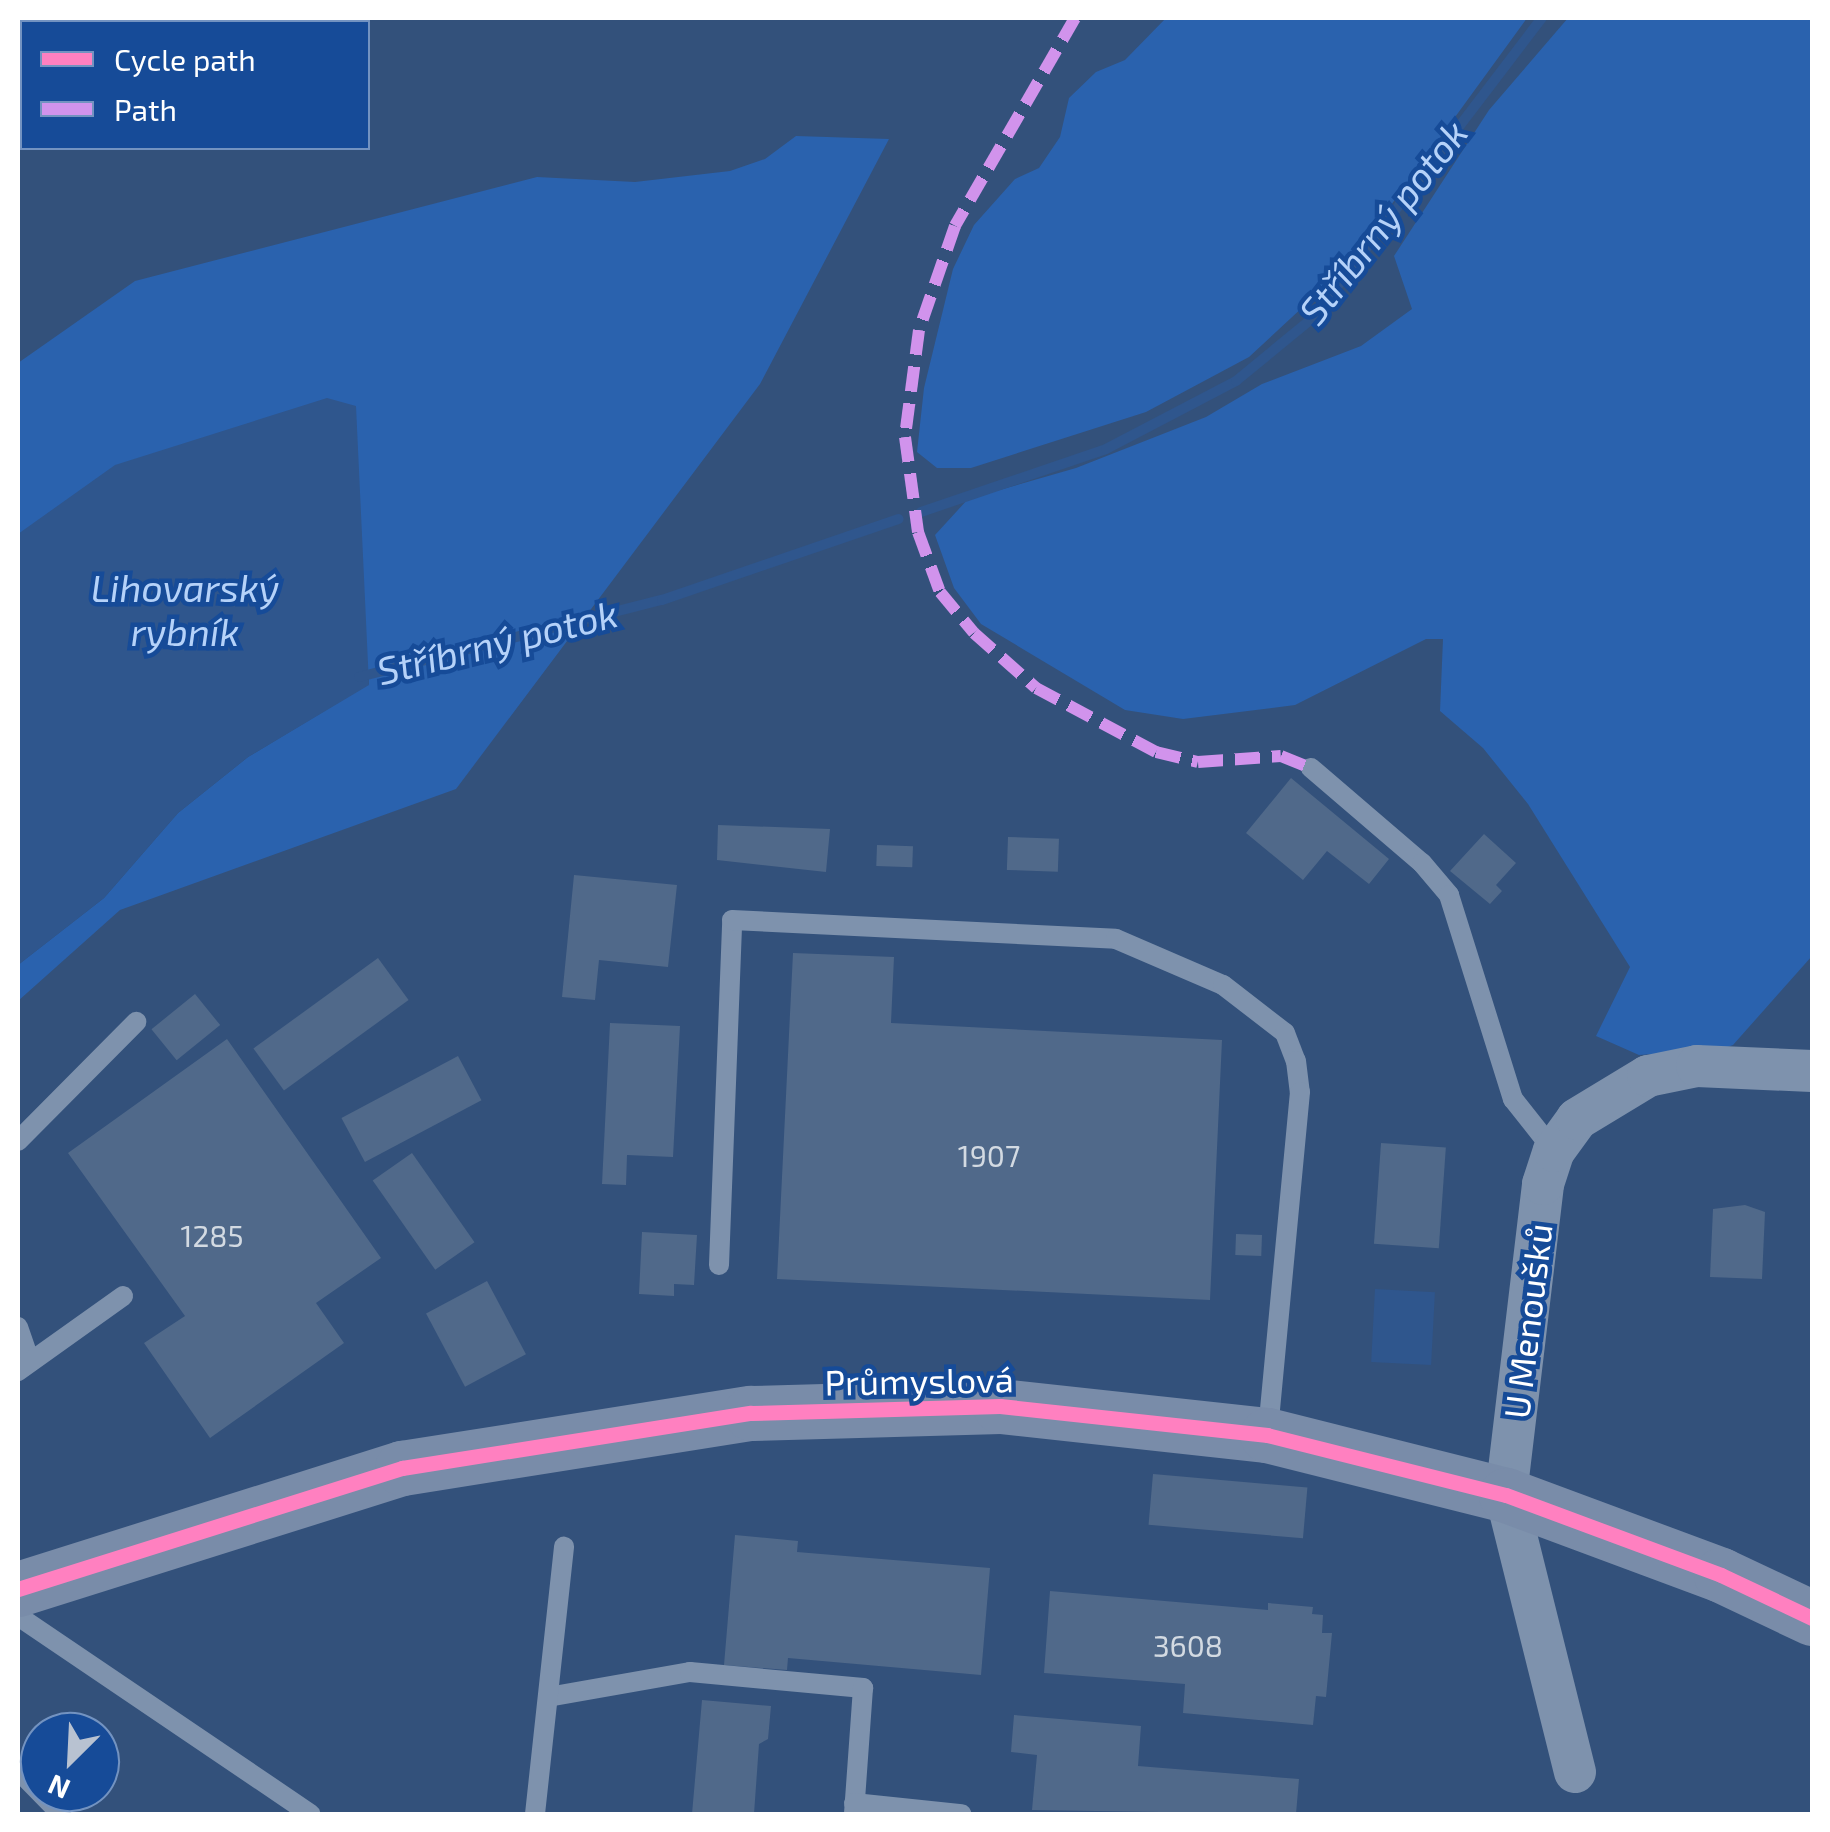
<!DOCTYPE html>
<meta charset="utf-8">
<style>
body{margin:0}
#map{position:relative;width:1830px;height:1832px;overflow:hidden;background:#33517b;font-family:"Exo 2",sans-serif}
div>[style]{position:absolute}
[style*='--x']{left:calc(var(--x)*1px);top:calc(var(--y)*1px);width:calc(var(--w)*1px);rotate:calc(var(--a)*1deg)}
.green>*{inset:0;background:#2a62ae}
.water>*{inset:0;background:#2f568d;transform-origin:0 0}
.stream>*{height:10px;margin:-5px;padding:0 5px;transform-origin:5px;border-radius:5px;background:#2f568d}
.building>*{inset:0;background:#50698a;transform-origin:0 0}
.lane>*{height:20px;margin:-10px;padding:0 10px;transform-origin:10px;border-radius:10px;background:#7e92ad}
.street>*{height:42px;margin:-21px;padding:0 21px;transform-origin:21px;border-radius:21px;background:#7e92ad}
.secondary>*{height:55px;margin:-27.5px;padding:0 27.5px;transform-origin:27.5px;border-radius:27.5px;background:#798ca9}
.quiet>*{height:12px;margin-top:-6px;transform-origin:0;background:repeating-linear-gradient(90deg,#d193ec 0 25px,transparent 0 37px)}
.cycleway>*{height:15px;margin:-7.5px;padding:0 7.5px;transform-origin:7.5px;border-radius:7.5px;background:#ff80c0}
span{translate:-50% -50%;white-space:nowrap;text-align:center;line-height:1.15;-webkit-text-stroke:9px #164b98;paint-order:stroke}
.number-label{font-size:30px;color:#d3dae2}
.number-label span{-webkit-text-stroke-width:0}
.street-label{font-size:35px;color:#fff}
.water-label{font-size:38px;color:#b5d2f9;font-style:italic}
.frame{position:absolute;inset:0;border:20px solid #fff;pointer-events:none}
.legend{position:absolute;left:20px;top:20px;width:350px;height:130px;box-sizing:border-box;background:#164b98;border:2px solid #7393c1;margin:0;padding:12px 18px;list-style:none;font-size:30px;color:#fff}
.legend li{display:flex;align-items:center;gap:20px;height:50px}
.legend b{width:50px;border:2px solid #7393c1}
.north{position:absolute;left:20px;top:1712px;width:100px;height:100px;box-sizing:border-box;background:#164b98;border:2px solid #7393c1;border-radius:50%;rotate:204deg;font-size:28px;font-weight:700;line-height:40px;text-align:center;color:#fff}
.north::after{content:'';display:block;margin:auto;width:35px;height:45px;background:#b8c2d1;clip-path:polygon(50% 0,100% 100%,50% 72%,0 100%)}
</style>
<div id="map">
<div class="green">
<div style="clip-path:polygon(1166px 18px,1527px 18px,1346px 267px,1249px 357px,1146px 412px,971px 468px,937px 468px,917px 452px,924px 388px,953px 269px,974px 225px,1015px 179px,1039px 168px,1060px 137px,1069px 98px,1096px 72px,1125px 60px)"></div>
<div style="clip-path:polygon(1568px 18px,1812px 18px,1812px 956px,1733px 1045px,1722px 1049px,1639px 1055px,1596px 1036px,1630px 967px,1528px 804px,1483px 748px,1440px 711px,1443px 639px,1426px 639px,1295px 705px,1183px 719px,1125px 710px,981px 624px,954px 588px,935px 535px,968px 499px,1076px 468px,1206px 417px,1262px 384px,1361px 346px,1412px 309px,1394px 256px,1489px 110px)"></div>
<div style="clip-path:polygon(796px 136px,889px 139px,760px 384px,456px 789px,120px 910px,18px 1001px,18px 965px,104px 898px,178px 813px,248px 757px,369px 684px,359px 561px,18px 534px,18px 363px,135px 281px,537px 177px,635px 182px,730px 171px,765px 159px)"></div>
</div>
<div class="water">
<div style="clip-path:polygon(327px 398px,356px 406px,369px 685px,248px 757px,178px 813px,104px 898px,18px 965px,18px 534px,115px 465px)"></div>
<div style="left:1375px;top:1289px;width:60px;height:73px;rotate:3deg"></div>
</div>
<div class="stream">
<div style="--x:921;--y:512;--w:195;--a:-18.8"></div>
<div style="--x:1106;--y:449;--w:147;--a:-27.6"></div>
<div style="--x:1236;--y:381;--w:101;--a:-39.4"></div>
<div style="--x:1314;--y:317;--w:376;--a:-52.7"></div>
<div style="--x:359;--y:677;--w:313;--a:-14.3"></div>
<div style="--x:662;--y:600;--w:250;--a:-18.9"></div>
</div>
<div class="building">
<div style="clip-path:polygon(1291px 778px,1389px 859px,1369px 884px,1327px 851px,1303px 880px,1246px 833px)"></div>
<div style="clip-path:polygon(718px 825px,830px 829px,826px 872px,717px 860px)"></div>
<div style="clip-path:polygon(1484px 834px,1516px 863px,1496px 885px,1502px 891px,1490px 904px,1450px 871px)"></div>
<div style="left:1008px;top:837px;width:51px;height:33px;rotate:2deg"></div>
<div style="left:877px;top:845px;width:36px;height:21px;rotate:2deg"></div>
<div style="clip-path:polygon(574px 875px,677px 885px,668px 967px,599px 960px,595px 1000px,562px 997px)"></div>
<div style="clip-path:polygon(793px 953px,894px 957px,891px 1023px,1222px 1040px,1210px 1300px,777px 1279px)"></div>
<div style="left:378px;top:958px;width:52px;height:154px;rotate:54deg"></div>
<div style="left:195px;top:994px;width:40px;height:56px;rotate:51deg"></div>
<div style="clip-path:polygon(610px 1023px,680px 1026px,673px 1157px,627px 1155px,626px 1185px,602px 1184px)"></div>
<div style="clip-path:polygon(227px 1039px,381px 1258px,316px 1303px,344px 1343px,210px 1438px,144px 1343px,185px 1316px,68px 1153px)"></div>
<div style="left:458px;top:1056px;width:50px;height:132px;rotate:62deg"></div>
<div style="left:1381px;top:1143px;width:65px;height:101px;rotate:4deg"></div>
<div style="left:412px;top:1153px;width:109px;height:48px;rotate:55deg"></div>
<div style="clip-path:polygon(1745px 1205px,1765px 1212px,1762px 1279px,1710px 1277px,1713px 1209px)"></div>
<div style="clip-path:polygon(642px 1232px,697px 1235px,694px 1285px,674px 1284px,674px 1296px,639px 1294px)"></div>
<div style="left:1236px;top:1234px;width:26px;height:21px;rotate:2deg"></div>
<div style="left:487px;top:1281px;width:83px;height:69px;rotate:62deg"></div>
<div style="left:1153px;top:1474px;width:155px;height:51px;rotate:5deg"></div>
<div style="clip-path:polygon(735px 1535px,798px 1541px,797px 1552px,990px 1568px,981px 1675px,788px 1658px,787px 1670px,724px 1665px)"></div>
<div style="clip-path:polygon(1050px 1591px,1268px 1610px,1268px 1603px,1313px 1607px,1312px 1614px,1323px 1615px,1322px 1633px,1332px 1633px,1326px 1697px,1316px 1696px,1313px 1725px,1183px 1713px,1185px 1684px,1044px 1673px)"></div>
<div style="clip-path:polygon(702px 1700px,771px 1706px,768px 1739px,759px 1744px,754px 1814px,692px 1814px)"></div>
<div style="clip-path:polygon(1014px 1715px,1141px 1726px,1138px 1766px,1299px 1779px,1296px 1814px,1032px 1810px,1037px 1755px,1011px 1752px)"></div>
</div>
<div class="lane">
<div style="--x:1311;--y:768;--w:146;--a:40.6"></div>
<div style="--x:1422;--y:863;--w:42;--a:49.8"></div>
<div style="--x:1449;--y:895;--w:214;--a:72.6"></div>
<div style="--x:1513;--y:1099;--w:66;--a:51.7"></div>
<div style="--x:18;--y:1141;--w:168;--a:-45.2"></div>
<div style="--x:719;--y:1265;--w:345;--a:-87.8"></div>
<div style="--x:732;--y:920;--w:384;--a:2.8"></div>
<div style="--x:1116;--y:939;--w:116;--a:23.3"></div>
<div style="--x:1223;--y:985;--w:78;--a:37.7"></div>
<div style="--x:1285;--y:1033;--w:30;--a:69"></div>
<div style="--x:1296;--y:1061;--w:31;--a:83"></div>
<div style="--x:1300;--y:1092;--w:342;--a:95.4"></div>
<div style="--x:18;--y:1327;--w:37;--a:71"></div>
<div style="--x:18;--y:1371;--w:129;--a:-35.5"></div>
<div style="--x:18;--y:1616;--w:353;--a:34.1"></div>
<div style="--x:548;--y:1697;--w:144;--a:-10"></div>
<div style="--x:690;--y:1672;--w:174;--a:5.3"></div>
<div style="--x:863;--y:1688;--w:126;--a:94.1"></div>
<div style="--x:18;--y:1770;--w:62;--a:45.7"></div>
<div style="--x:854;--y:1803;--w:108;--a:5.9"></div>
<div style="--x:535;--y:1814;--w:269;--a:-83.8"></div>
</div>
<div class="street">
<div style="--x:1575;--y:1772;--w:285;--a:-104"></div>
<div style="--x:1506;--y:1495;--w:313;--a:-83.2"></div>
<div style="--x:1543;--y:1184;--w:35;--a:-72"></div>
<div style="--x:1554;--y:1151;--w:39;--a:-54"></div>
<div style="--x:1577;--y:1119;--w:83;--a:-31.2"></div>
<div style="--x:1648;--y:1076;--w:50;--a:-11.5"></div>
<div style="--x:1697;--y:1066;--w:115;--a:2.5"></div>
</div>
<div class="secondary">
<div style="--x:18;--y:1589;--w:403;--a:-17.5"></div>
<div style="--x:402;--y:1468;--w:353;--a:-9"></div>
<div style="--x:751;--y:1413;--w:249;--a:-1.6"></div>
<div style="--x:1000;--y:1406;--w:269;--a:6.2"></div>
<div style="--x:1267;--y:1435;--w:246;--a:14.1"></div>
<div style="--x:1506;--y:1495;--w:229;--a:20.4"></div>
<div style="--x:1721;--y:1575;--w:101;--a:25.3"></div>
</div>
<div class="quiet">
<div style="--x:1075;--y:18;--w:240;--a:120"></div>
<div style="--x:955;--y:226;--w:110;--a:109.1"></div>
<div style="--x:919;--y:330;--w:108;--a:97.5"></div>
<div style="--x:905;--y:437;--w:96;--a:82.2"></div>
<div style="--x:918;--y:532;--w:64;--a:69.9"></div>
<div style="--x:940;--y:592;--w:53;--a:50.3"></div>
<div style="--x:974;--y:633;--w:83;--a:41.6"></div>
<div style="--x:1036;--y:688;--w:136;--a:28.1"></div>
<div style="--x:1156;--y:752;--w:43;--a:13.4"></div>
<div style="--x:1198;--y:762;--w:83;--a:-4.1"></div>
<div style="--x:1281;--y:756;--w:32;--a:22"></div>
</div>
<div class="cycleway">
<div style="--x:18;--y:1589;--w:403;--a:-17.5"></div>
<div style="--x:402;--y:1468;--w:353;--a:-9"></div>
<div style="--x:751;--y:1413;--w:249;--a:-1.6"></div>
<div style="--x:1000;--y:1406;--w:269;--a:6.2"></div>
<div style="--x:1267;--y:1435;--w:246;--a:14.1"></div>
<div style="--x:1506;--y:1495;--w:229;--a:20.4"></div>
<div style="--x:1721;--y:1575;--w:101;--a:25.3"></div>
</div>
<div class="number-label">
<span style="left:989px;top:1155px">1907</span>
<span style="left:212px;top:1235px">1285</span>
<span style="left:1188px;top:1645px">3608</span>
</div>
<div class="street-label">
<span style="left:1527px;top:1321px;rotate:-83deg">U Menoušků</span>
<span style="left:919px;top:1380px;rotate:-1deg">Průmyslová</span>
</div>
<div class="water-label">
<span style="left:1383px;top:222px;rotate:-52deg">Stříbrný potok</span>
<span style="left:185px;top:610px">Lihovarský<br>rybník</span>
<span style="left:497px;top:642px;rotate:-14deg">Stříbrný potok</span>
</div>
<div class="frame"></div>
<ul class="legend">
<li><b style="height:12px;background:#ff80c0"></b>Cycle path</li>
<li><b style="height:12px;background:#d193ec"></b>Path</li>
</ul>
<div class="north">N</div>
</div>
